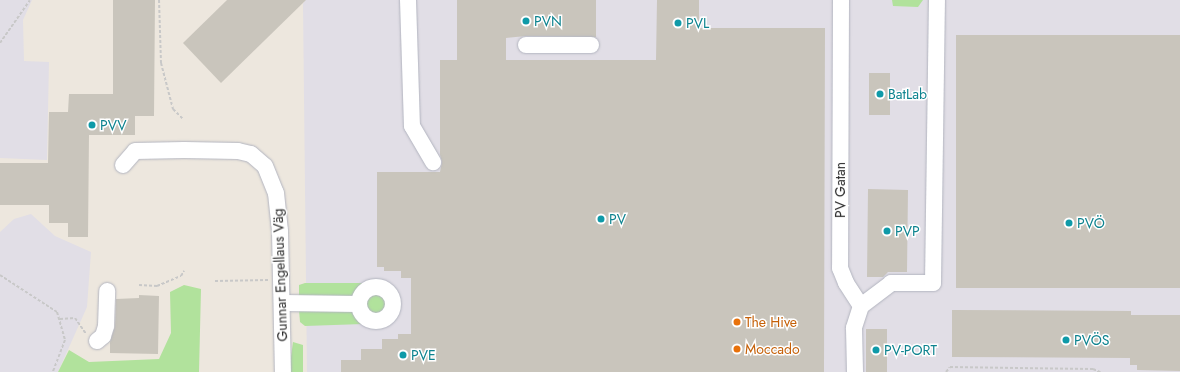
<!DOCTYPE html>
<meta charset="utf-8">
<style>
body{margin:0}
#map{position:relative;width:1180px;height:372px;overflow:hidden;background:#ede7de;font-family:Jost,sans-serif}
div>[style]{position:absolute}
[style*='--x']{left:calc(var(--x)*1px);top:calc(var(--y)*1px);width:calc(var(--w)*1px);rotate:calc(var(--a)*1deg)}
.industrial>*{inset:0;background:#e1dee6}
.green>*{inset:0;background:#b1e29c}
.round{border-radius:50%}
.building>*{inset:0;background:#c9c5bc;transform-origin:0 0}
.path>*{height:2px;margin-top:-1px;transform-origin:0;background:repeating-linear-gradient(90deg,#c8c8c8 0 3px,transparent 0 5px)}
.roads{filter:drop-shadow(0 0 1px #b2b4bf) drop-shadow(0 0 1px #b2b4bf)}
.minor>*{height:16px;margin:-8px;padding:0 8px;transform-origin:8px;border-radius:8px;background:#fff}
.minor>.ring{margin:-8px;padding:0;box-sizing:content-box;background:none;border:16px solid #fff;border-radius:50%}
.dots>*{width:11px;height:11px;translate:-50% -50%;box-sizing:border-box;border:2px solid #fff;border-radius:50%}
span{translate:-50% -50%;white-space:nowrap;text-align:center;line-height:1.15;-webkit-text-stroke:3px #fff;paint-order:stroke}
.culture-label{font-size:14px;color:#0d838f}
.left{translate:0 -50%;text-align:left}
.street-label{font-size:14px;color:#2c2c2c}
.food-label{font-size:14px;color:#c56008}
</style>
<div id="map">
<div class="industrial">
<div style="clip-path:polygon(0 0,32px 0,23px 20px,24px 61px,49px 62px,47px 160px,0 158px)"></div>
<div style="clip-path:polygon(305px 0,1180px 0,1180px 372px,307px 372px,303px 4px)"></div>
<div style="clip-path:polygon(31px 214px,55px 236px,91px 252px,87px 307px,58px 372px,0 372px,0 232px,14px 219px)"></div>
</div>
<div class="green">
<div style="clip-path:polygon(892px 0,923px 0,918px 7px,893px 6px)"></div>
<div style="clip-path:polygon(305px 283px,378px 283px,363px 288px,357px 297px,299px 298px,299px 285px)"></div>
<div style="clip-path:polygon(184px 285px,201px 289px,199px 372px,58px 372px,69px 350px,89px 362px,159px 359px,171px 333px,170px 292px)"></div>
<div class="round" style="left:364px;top:292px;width:26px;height:26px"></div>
<div style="clip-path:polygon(299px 310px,352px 311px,363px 324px,305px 326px,300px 322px)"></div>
<div style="clip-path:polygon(293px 342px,303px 345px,303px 372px,289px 372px)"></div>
</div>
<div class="building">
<div style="clip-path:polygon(113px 0,155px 0,154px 116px,135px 116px,135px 135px,89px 135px,88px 237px,68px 237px,68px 223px,49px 223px,49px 205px,0 205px,0 163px,48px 163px,49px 112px,68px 112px,69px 94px,113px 94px)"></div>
<div style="clip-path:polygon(227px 0,306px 0,221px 83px,183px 43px)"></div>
<div style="clip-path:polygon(457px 0,596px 0,596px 37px,526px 36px,506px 38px,506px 60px,656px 60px,657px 0,699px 0,699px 28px,825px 28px,824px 372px,341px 372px,341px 360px,361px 360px,361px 349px,382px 349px,382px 339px,398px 339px,398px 334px,411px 334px,411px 278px,401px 278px,401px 271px,384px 271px,384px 267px,377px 267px,377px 172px,440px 172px,442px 162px,440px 155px,440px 60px,457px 60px)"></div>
<div style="left:1180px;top:35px;width:253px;height:224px;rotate:90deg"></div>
<div style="left:869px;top:73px;width:21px;height:42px"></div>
<div style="clip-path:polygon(868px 189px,908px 190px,907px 272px,888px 272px,883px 277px,867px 277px)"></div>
<div style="clip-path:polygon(139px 295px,159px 296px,158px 354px,110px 353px,110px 342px,115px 326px,116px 299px,139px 298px)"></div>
<div style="clip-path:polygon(952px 310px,1131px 311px,1131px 315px,1180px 315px,1180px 371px,1137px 370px,1137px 365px,1130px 365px,1130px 358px,952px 357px)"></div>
<div style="left:866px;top:329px;width:21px;height:43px"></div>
</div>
<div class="path">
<div style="--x:159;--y:0;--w:63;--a:88.2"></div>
<div style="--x:161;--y:63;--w:48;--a:75.4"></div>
<div style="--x:173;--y:109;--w:14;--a:45"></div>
<div style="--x:0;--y:43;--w:52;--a:-55.1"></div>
<div style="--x:0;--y:275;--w:68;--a:33"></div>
<div style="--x:57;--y:312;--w:29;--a:74"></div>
<div style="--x:65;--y:340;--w:34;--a:111"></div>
<div style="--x:215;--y:281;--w:53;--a:-1.1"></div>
<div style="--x:139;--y:285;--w:18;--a:3"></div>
<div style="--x:157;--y:286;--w:26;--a:-23"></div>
<div style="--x:181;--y:276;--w:6;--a:-59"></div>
<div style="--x:60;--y:319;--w:15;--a:-4"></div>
<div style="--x:75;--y:318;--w:19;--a:55"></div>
<div style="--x:946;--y:372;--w:6;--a:-51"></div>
<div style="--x:950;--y:367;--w:143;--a:0.8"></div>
<div style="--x:1093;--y:369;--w:8;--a:23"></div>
</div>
<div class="roads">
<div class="minor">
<div style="--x:408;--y:0;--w:126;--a:88.2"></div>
<div style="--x:412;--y:126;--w:42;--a:59.7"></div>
<div style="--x:841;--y:0;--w:268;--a:90.2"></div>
<div style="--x:840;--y:268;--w:16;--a:68"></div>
<div style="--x:846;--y:283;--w:27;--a:57"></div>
<div style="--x:861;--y:306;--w:23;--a:108"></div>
<div style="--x:854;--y:328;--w:44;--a:88.7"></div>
<div style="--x:526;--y:45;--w:65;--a:0"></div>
<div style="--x:123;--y:165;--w:18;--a:-49"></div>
<div style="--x:135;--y:151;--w:49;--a:-1.2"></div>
<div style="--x:184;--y:150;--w:54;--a:1.1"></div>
<div style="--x:238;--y:151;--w:13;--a:13"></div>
<div style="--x:251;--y:154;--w:18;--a:41"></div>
<div style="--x:265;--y:166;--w:29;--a:68"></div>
<div style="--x:276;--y:193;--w:39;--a:84"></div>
<div style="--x:280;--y:232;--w:140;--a:88.8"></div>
<div class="ring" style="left:359px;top:287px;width:18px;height:18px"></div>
<div style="--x:283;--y:303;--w:76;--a:0.8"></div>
<div style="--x:861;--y:306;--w:38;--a:-37"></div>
<div style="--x:891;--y:283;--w:42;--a:0"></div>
<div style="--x:933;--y:283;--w:283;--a:-89.2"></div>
<div style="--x:97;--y:341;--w:8;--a:-40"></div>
<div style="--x:103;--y:336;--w:10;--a:-73"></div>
<div style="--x:106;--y:326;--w:35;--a:-88"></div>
</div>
</div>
<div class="dots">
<div style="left:526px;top:21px;background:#0f9aa8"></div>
<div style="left:678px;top:23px;background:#0f9aa8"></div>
<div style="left:880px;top:94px;background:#0f9aa8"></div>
<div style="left:92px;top:125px;background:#0f9aa8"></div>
<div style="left:601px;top:219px;background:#0f9aa8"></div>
<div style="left:1069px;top:223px;background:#0f9aa8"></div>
<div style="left:887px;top:231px;background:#0f9aa8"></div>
<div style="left:737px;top:322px;background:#e8710a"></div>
<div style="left:1066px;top:340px;background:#0f9aa8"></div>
<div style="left:737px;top:349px;background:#e8710a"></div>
<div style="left:876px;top:350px;background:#0f9aa8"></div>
<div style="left:403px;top:355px;background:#0f9aa8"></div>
</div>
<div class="culture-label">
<span class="left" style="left:534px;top:21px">PVN</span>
<span class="left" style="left:686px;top:23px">PVL</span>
<span class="left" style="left:888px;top:94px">BatLab</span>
<span class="left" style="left:100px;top:125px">PVV</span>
<span class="left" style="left:609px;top:219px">PV</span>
<span class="left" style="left:1077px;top:223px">PVÖ</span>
<span class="left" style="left:895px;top:231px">PVP</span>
<span class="left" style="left:1074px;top:340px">PVÖS</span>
<span class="left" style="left:884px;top:350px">PV-PORT</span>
<span class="left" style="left:411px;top:355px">PVE</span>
</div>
<div class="street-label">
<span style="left:840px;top:190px;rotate:-90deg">PV Gatan</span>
<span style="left:280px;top:275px;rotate:-92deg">Gunnar Engellaus Väg</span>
</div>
<div class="food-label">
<span class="left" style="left:745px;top:322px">The Hive</span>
<span class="left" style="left:745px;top:349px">Moccado</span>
</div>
</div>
